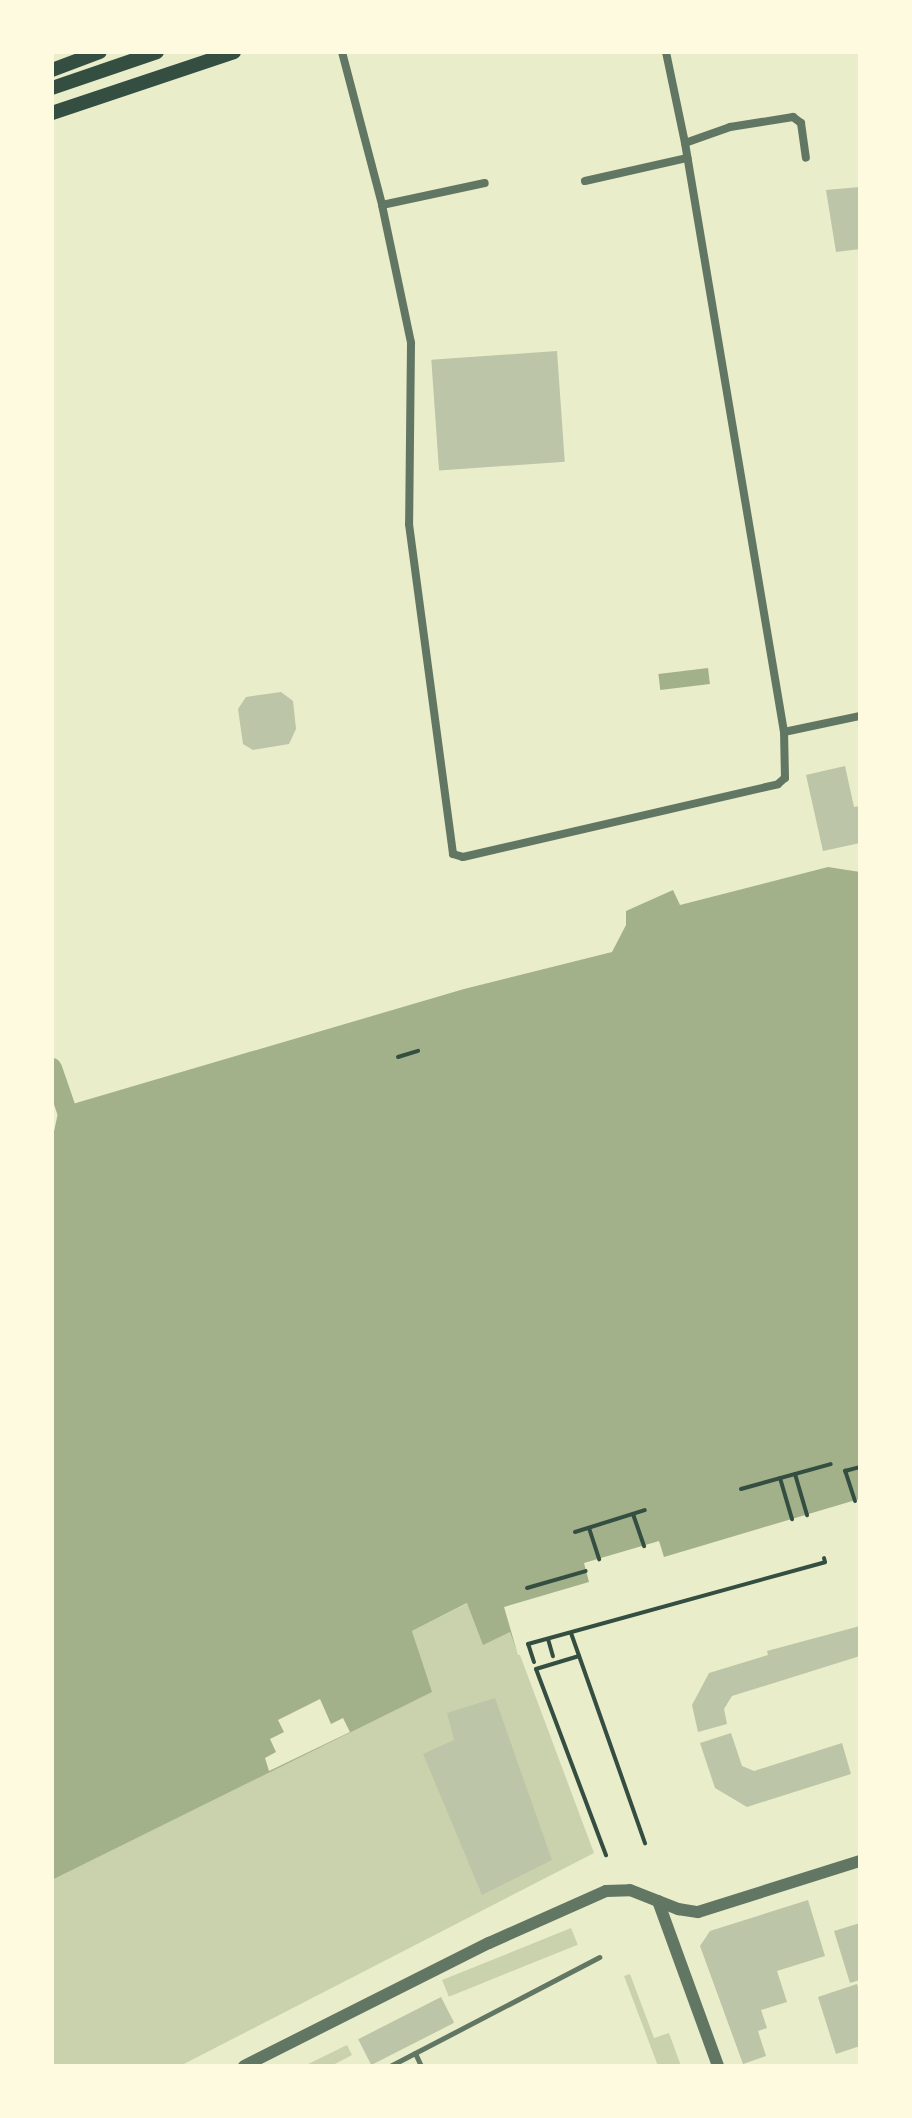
<!DOCTYPE html>
<style>
body{margin:0}
#map{position:relative;width:912px;height:2118px;overflow:hidden;background:#e9edc9;font-family:Helvetica,sans-serif}
div>[style]{position:absolute}
[style*='--x']{left:calc(var(--x)*1px);top:calc(var(--y)*1px);width:calc(var(--w)*1px);rotate:calc(var(--a)*1deg)}
.green>*{inset:0;background:#cad2ad;transform-origin:0 0}
.water>*{inset:0;background:#a3b18a;transform-origin:0 0}
.pier>*{inset:0;background:#e9edc9}
.canal>*{height:20px;margin:-10px;padding:0 10px;transform-origin:10px;border-radius:10px;background:#a3b18a}
.building>*{inset:0;background:#bcc5a7;transform-origin:0 0}
.path>*{height:4px;margin:-2px;padding:0 2px;transform-origin:2px;border-radius:2px;background:#344e41}
.service>*{height:5px;margin:-2.5px;padding:0 2.5px;transform-origin:2.5px;border-radius:2.5px;background:#617663}
.minor>*{height:8px;margin:-4px;padding:0 4px;transform-origin:4px;border-radius:4px;background:#617663}
.tertiary>*{height:12px;margin:-6px;padding:0 6px;transform-origin:6px;border-radius:6px;background:#617663}
.secondary>*{height:14px;margin:-7px;padding:0 7px;transform-origin:7px;border-radius:7px;background:#344e41}
span{translate:-50% -50%;white-space:nowrap;text-align:center;line-height:1.15;-webkit-text-stroke:6px #fefae0;paint-order:stroke}
.frame{position:absolute;inset:0;border:54px solid #fefae0;pointer-events:none}
</style>
<div id="map">
<div class="green">
<div style="clip-path:polygon(468px 1603px,511px 1631px,594px 1853px,180px 2066px,52px 2066px,52px 1880px,431px 1692px,412px 1631px)"></div>
<div style="left:571px;top:1928px;width:18px;height:139px;rotate:68deg"></div>
<div style="clip-path:polygon(630px 1974px,654px 2038px,669px 2033px,681px 2066px,658px 2066px,624px 1976px)"></div>
<div style="clip-path:polygon(347px 2045px,352px 2055px,331px 2066px,304px 2066px)"></div>
</div>
<div class="water">
<div style="left:708px;top:668px;width:16px;height:50px;rotate:83deg"></div>
<div style="clip-path:polygon(828px 867px,860px 872px,860px 1564px,734px 1592px,517px 1651px,510px 1632px,483px 1645px,467px 1603px,412px 1631px,432px 1692px,52px 1880px,52px 1141px,59px 1108px,464px 989px,612px 952px,626px 925px,626px 911px,673px 890px,680px 905px)"></div>
</div>
<div class="pier">
<div style="clip-path:polygon(859px 1499px,860px 1566px,735px 1596px,575px 1645px,518px 1655px,504px 1607px,589px 1582px,584px 1563px,659px 1541px,664px 1557px)"></div>
<div style="clip-path:polygon(320px 1699px,331px 1724px,343px 1718px,350px 1732px,269px 1771px,265px 1758px,276px 1752px,270px 1739px,284px 1732px,278px 1720px)"></div>
</div>
<div class="canal">
<div style="--x:52;--y:1068;--w:68;--a:71"></div>
</div>
<div class="building">
<div style="clip-path:polygon(860px 187px,860px 249px,836px 252px,826px 190px)"></div>
<div style="left:557px;top:351px;width:111px;height:126px;rotate:86deg"></div>
<div style="clip-path:polygon(281px 692px,293px 701px,296px 729px,289px 744px,253px 750px,243px 744px,238px 709px,246px 697px)"></div>
<div style="clip-path:polygon(845px 766px,854px 807px,860px 806px,860px 843px,823px 851px,806px 775px)"></div>
<div style="clip-path:polygon(860px 1626px,860px 1656px,732px 1696px,724px 1709px,727px 1724px,698px 1732px,692px 1705px,709px 1673px,768px 1655px,767px 1651px)"></div>
<div style="clip-path:polygon(495px 1698px,552px 1860px,482px 1895px,423px 1754px,454px 1740px,447px 1713px)"></div>
<div style="clip-path:polygon(731px 1733px,742px 1766px,754px 1771px,842px 1743px,851px 1774px,747px 1807px,715px 1788px,700px 1743px)"></div>
<div style="clip-path:polygon(808px 1900px,825px 1956px,777px 1971px,787px 2002px,761px 2010px,767px 2028px,758px 2031px,766px 2056px,743px 2064px,700px 1946px,710px 1931px)"></div>
<div style="clip-path:polygon(860px 1923px,860px 1980px,850px 1983px,834px 1931px)"></div>
<div style="clip-path:polygon(857px 1984px,860px 1994px,860px 2046px,836px 2054px,818px 1997px)"></div>
<div style="left:441px;top:1997px;width:29px;height:93px;rotate:63deg"></div>
</div>
<div class="path">
<div style="--x:398;--y:1057;--w:21;--a:-17"></div>
<div style="--x:795;--y:1474;--w:43;--a:73.7"></div>
<div style="--x:780;--y:1478;--w:43;--a:73.7"></div>
<div style="--x:741;--y:1489;--w:93;--a:-15.5"></div>
<div style="--x:855;--y:1501;--w:32;--a:-108"></div>
<div style="--x:845;--y:1471;--w:16;--a:-15"></div>
<div style="--x:633;--y:1514;--w:34;--a:71"></div>
<div style="--x:589;--y:1528;--w:33;--a:72"></div>
<div style="--x:575;--y:1532;--w:73;--a:-17.4"></div>
<div style="--x:527;--y:1588;--w:61;--a:-16.1"></div>
<div style="--x:571;--y:1633;--w:223;--a:70.6"></div>
<div style="--x:548;--y:1639;--w:18;--a:74"></div>
<div style="--x:579;--y:1656;--w:45;--a:163.2"></div>
<div style="--x:536;--y:1669;--w:199;--a:69.4"></div>
<div style="--x:534;--y:1662;--w:19;--a:-108"></div>
<div style="--x:528;--y:1644;--w:308;--a:-15.4"></div>
<div style="--x:825;--y:1562;--w:4;--a:-104"></div>
</div>
<div class="service">
<div style="--x:415;--y:2053;--w:14;--a:65"></div>
<div style="--x:390;--y:2066;--w:236;--a:-27.5"></div>
</div>
<div class="minor">
<div style="--x:342;--y:52;--w:158;--a:75.3"></div>
<div style="--x:382;--y:205;--w:141;--a:78.1"></div>
<div style="--x:411;--y:343;--w:181;--a:90.6"></div>
<div style="--x:409;--y:524;--w:333;--a:82.4"></div>
<div style="--x:453;--y:854;--w:10;--a:17"></div>
<div style="--x:463;--y:857;--w:323;--a:-13"></div>
<div style="--x:778;--y:784;--w:9;--a:-41"></div>
<div style="--x:785;--y:778;--w:46;--a:-91.2"></div>
<div style="--x:784;--y:732;--w:597;--a:-99.54"></div>
<div style="--x:685;--y:143;--w:93;--a:-101.8"></div>
<div style="--x:685;--y:143;--w:48;--a:-19.6"></div>
<div style="--x:730;--y:127;--w:64;--a:-9"></div>
<div style="--x:793;--y:117;--w:10;--a:37"></div>
<div style="--x:801;--y:123;--w:35;--a:82"></div>
<div style="--x:585;--y:181;--w:105;--a:-12.7"></div>
<div style="--x:382;--y:205;--w:105;--a:-12.1"></div>
<div style="--x:784;--y:732;--w:78;--a:-11.9"></div>
</div>
<div class="tertiary">
<div style="--x:658;--y:1901;--w:176;--a:70"></div>
<div style="--x:244;--y:2066;--w:274;--a:-26.7"></div>
<div style="--x:489;--y:1943;--w:128;--a:-24"></div>
<div style="--x:606;--y:1891;--w:24;--a:-2"></div>
<div style="--x:630;--y:1890;--w:52;--a:21.6"></div>
<div style="--x:678;--y:1909;--w:20;--a:9"></div>
<div style="--x:698;--y:1912;--w:170;--a:-17.5"></div>
</div>
<div class="secondary">
<div style="--x:52;--y:70;--w:51;--a:-20.6"></div>
<div style="--x:52;--y:88;--w:111;--a:-18.9"></div>
<div style="--x:52;--y:113;--w:192;--a:-18.5"></div>
</div>
<div class="frame"></div>
</div>
